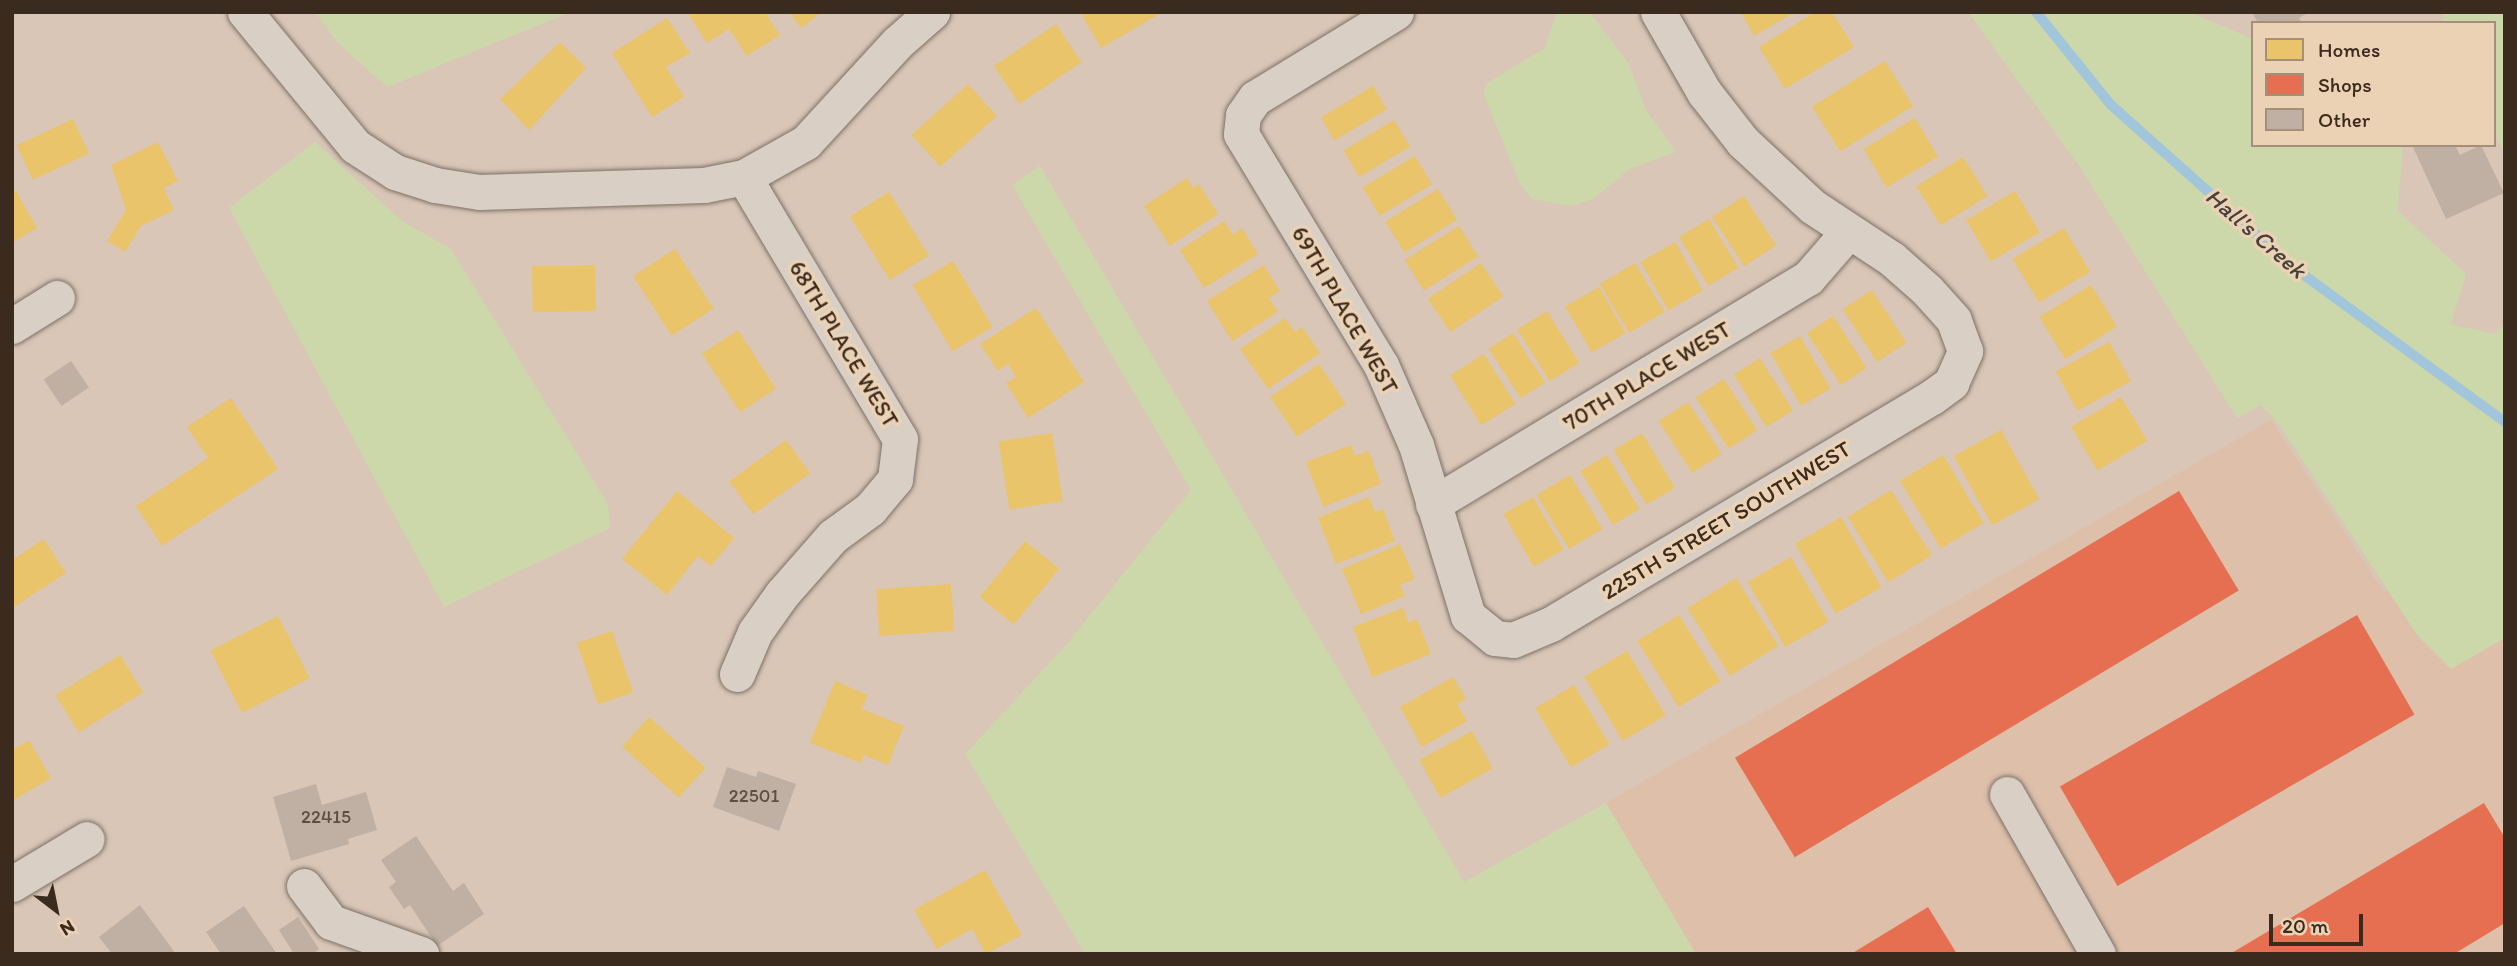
<!DOCTYPE html>
<style>
body{margin:0}
#map{position:relative;width:2517px;height:966px;overflow:hidden;background:#d9c6b7;font-family:Itim,sans-serif}
div>[style]{position:absolute}
[style*='--x']{left:calc(var(--x)*1px);top:calc(var(--y)*1px);width:calc(var(--w)*1px);rotate:calc(var(--a)*1deg)}
.built>*{inset:0;background:#ddbfaa}
.green>*{inset:0;background:#ccd8aa}
.homes>*{inset:0;background:#e9c46a;transform-origin:0 0}
.shops>*{inset:0;background:#e76f51;transform-origin:0 0}
.stream>*{height:10px;margin:-5px;padding:0 5px;transform-origin:5px;border-radius:5px;background:#a1c5da}
.building>*{inset:0;background:#c0afa3;transform-origin:0 0}
.roads{filter:drop-shadow(0 0 2px #7d7168) drop-shadow(0 0 2px #7d7168)}
.minor>*{height:35px;margin:-17.5px;padding:0 17.5px;transform-origin:17.5px;border-radius:17.5px;background:#dacfc4}
span{translate:-50% -50%;white-space:nowrap;text-align:center;line-height:1.15;-webkit-text-stroke:7px #ecd2b4;paint-order:stroke}
.number-label{font-size:19px;color:#5e4d42}
.number-label span{-webkit-text-stroke-width:0}
.street-label{font-size:23px;color:#3b2a1e}
.water-label{font-size:24px;color:#47413c;font-style:italic}
.frame{position:absolute;inset:0;border:14px solid #3b2a1e;pointer-events:none}
.legend{position:absolute;left:2251px;top:21px;width:245px;height:126px;box-sizing:border-box;background:#ecd2b4;border:2px solid #a58f78;margin:0;padding:9px 12px;list-style:none;font-size:21px;color:#3b2a1e}
.legend li{display:flex;align-items:center;gap:14px;height:35px}
.legend b{width:35px;border:2px solid #a58f78}
.north{position:absolute;left:21px;top:875px;width:70px;height:70px;-webkit-text-stroke:5px #ecd2b4;paint-order:stroke;rotate:148deg;font-size:19px;font-weight:700;line-height:28px;text-align:center;color:#3b2a1e}
.north::after{content:'';display:block;margin:auto;width:24px;height:32px;background:#3b2a1e;clip-path:polygon(50% 0,100% 100%,50% 72%,0 100%)}
.scale{position:absolute;left:2269px;top:914px;width:94px;height:32px;box-sizing:border-box;border:4px solid #3b2a1e;border-top:0;padding-left:9px;font-size:21px;line-height:24px;white-space:nowrap;color:#3b2a1e;-webkit-text-stroke:5px #ecd2b4;paint-order:stroke}
</style>
<div id="map">
<div class="built">
<div style="clip-path:polygon(2271px 420px,2384px 592px,2505px 536px,2505px 954px,1696px 954px,1606px 803px)"></div>
</div>
<div class="green">
<div style="clip-path:polygon(315px 12px,571px 12px,387px 87px,339px 44px)"></div>
<div style="clip-path:polygon(1557px 12px,1589px 12px,1629px 64px,1646px 110px,1676px 152px,1631px 168px,1593px 199px,1571px 206px,1532px 199px,1520px 184px,1484px 95px,1486px 84px,1545px 48px)"></div>
<div style="clip-path:polygon(1968px 12px,2189px 12px,2253px 39px,2253px 145px,2403px 145px,2398px 211px,2466px 274px,2451px 324px,2495px 334px,2505px 323px,2505px 638px,2451px 669px,2417px 635px,2281px 427px,2261px 405px,2237px 418px,2080px 167px)"></div>
<div style="clip-path:polygon(2441px 12px,2505px 12px,2505px 155px,2494px 132px,2494px 23px,2445px 23px)"></div>
<div style="clip-path:polygon(315px 142px,402px 221px,451px 249px,608px 504px,610px 528px,444px 607px,229px 208px)"></div>
<div style="clip-path:polygon(1040px 166px,1464px 882px,1606px 803px,1696px 954px,1085px 954px,965px 754px,1066px 645px,1191px 490px,1012px 185px)"></div>
</div>
<div class="homes">
<div style="clip-path:polygon(687px 12px,765px 12px,780px 35px,747px 56px,729px 29px,707px 43px)"></div>
<div style="clip-path:polygon(789px 12px,822px 12px,801px 28px)"></div>
<div style="clip-path:polygon(1080px 12px,1163px 12px,1101px 48px)"></div>
<div style="clip-path:polygon(1741px 12px,1795px 12px,1754px 36px)"></div>
<div style="clip-path:polygon(1815px 12px,1832px 12px,1854px 47px,1785px 89px,1759px 47px)"></div>
<div style="clip-path:polygon(667px 18px,690px 53px,666px 67px,684px 97px,652px 117px,612px 53px)"></div>
<div style="left:1056px;top:24px;width:46px;height:75px;rotate:56deg"></div>
<div style="clip-path:polygon(560px 42px,586px 68px,529px 130px,500px 99px)"></div>
<div style="left:1885px;top:61px;width:53px;height:86px;rotate:58deg"></div>
<div style="left:968px;top:84px;width:43px;height:76px;rotate:48deg"></div>
<div style="left:1373px;top:86px;width:27px;height:61px;rotate:59deg"></div>
<div style="left:1915px;top:118px;width:45px;height:60px;rotate:59deg"></div>
<div style="left:73px;top:119px;width:38px;height:62px;rotate:65deg"></div>
<div style="left:1394px;top:120px;width:31px;height:59px;rotate:59deg"></div>
<div style="clip-path:polygon(158px 142px,178px 181px,164px 188px,174px 210px,141px 226px,125px 252px,107px 241px,126px 210px,111px 165px)"></div>
<div style="left:1415px;top:156px;width:33px;height:61px;rotate:59deg"></div>
<div style="left:1963px;top:157px;width:46px;height:55px;rotate:58deg"></div>
<div style="clip-path:polygon(1187px 178px,1193px 188px,1199px 184px,1218px 214px,1170px 246px,1144px 206px)"></div>
<div style="left:1438px;top:189px;width:36px;height:62px;rotate:58deg"></div>
<div style="clip-path:polygon(16px 191px,37px 228px,12px 243px,12px 193px)"></div>
<div style="left:2015px;top:191px;width:48px;height:57px;rotate:59deg"></div>
<div style="left:889px;top:192px;width:75px;height:46px;rotate:58deg"></div>
<div style="left:1744px;top:196px;width:59px;height:38px;rotate:57deg"></div>
<div style="left:1709px;top:219px;width:57px;height:35px;rotate:59deg"></div>
<div style="clip-path:polygon(1224px 221px,1233px 235px,1242px 228px,1258px 254px,1204px 288px,1180px 250px)"></div>
<div style="left:1459px;top:226px;width:36px;height:64px;rotate:58deg"></div>
<div style="left:2064px;top:228px;width:51px;height:60px;rotate:59deg"></div>
<div style="left:1675px;top:242px;width:56px;height:40px;rotate:60deg"></div>
<div style="left:675px;top:249px;width:71px;height:50px;rotate:57deg"></div>
<div style="left:953px;top:261px;width:77px;height:47px;rotate:59deg"></div>
<div style="left:1481px;top:263px;width:40px;height:64px;rotate:56deg"></div>
<div style="left:1635px;top:263px;width:57px;height:41px;rotate:59deg"></div>
<div style="left:595px;top:265px;width:46px;height:63px;rotate:89deg"></div>
<div style="clip-path:polygon(1264px 265px,1280px 291px,1269px 298px,1278px 312px,1232px 341px,1207px 301px)"></div>
<div style="left:2091px;top:285px;width:49px;height:61px;rotate:58deg"></div>
<div style="left:1599px;top:287px;width:53px;height:39px;rotate:60deg"></div>
<div style="left:1872px;top:290px;width:63px;height:35px;rotate:57deg"></div>
<div style="clip-path:polygon(1036px 308px,1084px 382px,1028px 418px,1006px 383px,1016px 377px,1008px 364px,998px 371px,980px 344px)"></div>
<div style="left:1547px;top:311px;width:61px;height:35px;rotate:58deg"></div>
<div style="left:1833px;top:316px;width:62px;height:31px;rotate:57deg"></div>
<div style="clip-path:polygon(1285px 318px,1295px 332px,1302px 327px,1320px 353px,1268px 389px,1240px 349px)"></div>
<div style="left:738px;top:330px;width:70px;height:43px;rotate:57deg"></div>
<div style="left:1513px;top:333px;width:59px;height:29px;rotate:57deg"></div>
<div style="left:1800px;top:336px;width:61px;height:34px;rotate:60deg"></div>
<div style="left:2109px;top:342px;width:45px;height:61px;rotate:61deg"></div>
<div style="left:1484px;top:354px;width:59px;height:40px;rotate:58deg"></div>
<div style="left:1760px;top:358px;width:62px;height:31px;rotate:58deg"></div>
<div style="left:1319px;top:364px;width:48px;height:59px;rotate:56deg"></div>
<div style="left:1724px;top:379px;width:61px;height:34px;rotate:57deg"></div>
<div style="left:2121px;top:397px;width:51px;height:58px;rotate:59deg"></div>
<div style="clip-path:polygon(231px 398px,278px 469px,162px 546px,136px 506px,208px 458px,187px 427px)"></div>
<div style="left:1688px;top:402px;width:62px;height:35px;rotate:57deg"></div>
<div style="left:2001px;top:430px;width:79px;height:54px;rotate:61deg"></div>
<div style="left:1052px;top:433px;width:69px;height:54px;rotate:81deg"></div>
<div style="left:1642px;top:433px;width:64px;height:33px;rotate:59deg"></div>
<div style="left:786px;top:440px;width:41px;height:70px;rotate:54deg"></div>
<div style="clip-path:polygon(1351px 445px,1355px 456px,1369px 451px,1381px 484px,1323px 507px,1306px 462px)"></div>
<div style="left:1607px;top:455px;width:63px;height:31px;rotate:59deg"></div>
<div style="left:1943px;top:455px;width:79px;height:50px;rotate:59deg"></div>
<div style="left:1570px;top:475px;width:63px;height:39px;rotate:59deg"></div>
<div style="left:1891px;top:490px;width:77px;height:51px;rotate:58deg"></div>
<div style="clip-path:polygon(677px 491px,734px 538px,711px 566px,698px 556px,667px 595px,622px 559px)"></div>
<div style="clip-path:polygon(1369px 497px,1375px 512px,1383px 509px,1395px 541px,1336px 564px,1318px 518px)"></div>
<div style="left:1533px;top:497px;width:61px;height:34px;rotate:60deg"></div>
<div style="left:1841px;top:517px;width:81px;height:53px;rotate:60deg"></div>
<div style="clip-path:polygon(44px 539px,66px 573px,12px 608px,12px 560px)"></div>
<div style="left:1025px;top:541px;width:44px;height:72px;rotate:39deg"></div>
<div style="clip-path:polygon(1400px 544px,1415px 579px,1400px 585px,1405px 596px,1361px 614px,1342px 569px)"></div>
<div style="left:1791px;top:557px;width:75px;height:50px;rotate:60deg"></div>
<div style="left:1736px;top:578px;width:80px;height:57px;rotate:58deg"></div>
<div style="left:951px;top:584px;width:47px;height:75px;rotate:86deg"></div>
<div style="clip-path:polygon(1403px 608px,1409px 623px,1417px 619px,1431px 654px,1372px 677px,1353px 627px)"></div>
<div style="left:1679px;top:615px;width:78px;height:49px;rotate:58deg"></div>
<div style="left:278px;top:616px;width:70px;height:76px;rotate:63deg"></div>
<div style="left:612px;top:631px;width:65px;height:37px;rotate:71deg"></div>
<div style="left:1627px;top:651px;width:75px;height:50px;rotate:59deg"></div>
<div style="left:120px;top:655px;width:44px;height:76px;rotate:58deg"></div>
<div style="clip-path:polygon(1453px 677px,1466px 699px,1457px 704px,1467px 721px,1422px 747px,1400px 707px)"></div>
<div style="clip-path:polygon(835px 681px,868px 695px,862px 709px,904px 726px,888px 765px,864px 755px,861px 763px,810px 743px)"></div>
<div style="left:1574px;top:685px;width:69px;height:45px;rotate:59deg"></div>
<div style="left:649px;top:717px;width:76px;height:40px;rotate:42deg"></div>
<div style="left:1472px;top:731px;width:43px;height:60px;rotate:61deg"></div>
<div style="clip-path:polygon(29px 740px,51px 778px,12px 801px,12px 750px)"></div>
<div style="clip-path:polygon(985px 870px,1022px 935px,986px 954px,972px 929px,937px 949px,914px 910px)"></div>
</div>
<div class="shops">
<div style="left:2179px;top:491px;width:116px;height:518px;rotate:59deg"></div>
<div style="left:2357px;top:615px;width:115px;height:343px;rotate:60deg"></div>
<div style="clip-path:polygon(2484px 803px,2505px 838px,2505px 923px,2454px 954px,2230px 954px)"></div>
<div style="clip-path:polygon(1928px 907px,1957px 954px,1851px 954px)"></div>
</div>
<div class="stream">
<div style="--x:2036;--y:12;--w:119;--a:51.1"></div>
<div style="--x:2111;--y:105;--w:244;--a:41.7"></div>
<div style="--x:2293;--y:267;--w:263;--a:36.2"></div>
</div>
<div class="building">
<div style="clip-path:polygon(2252px 12px,2309px 12px,2299px 18px,2302px 23px,2258px 23px)"></div>
<div style="clip-path:polygon(2412px 145px,2455px 145px,2460px 155px,2481px 145px,2504px 193px,2446px 219px)"></div>
<div style="left:71px;top:361px;width:32px;height:33px;rotate:56deg"></div>
<div style="clip-path:polygon(727px 767px,756px 777px,758px 771px,796px 784px,779px 831px,713px 807px)"></div>
<div style="clip-path:polygon(316px 784px,322px 805px,366px 792px,377px 830px,348px 839px,349px 844px,291px 861px,273px 797px)"></div>
<div style="clip-path:polygon(416px 836px,453px 891px,464px 883px,484px 914px,437px 946px,410px 905px,404px 909px,389px 887px,396px 882px,381px 860px)"></div>
<div style="clip-path:polygon(140px 905px,176px 954px,112px 954px,99px 937px)"></div>
<div style="clip-path:polygon(244px 906px,277px 954px,221px 954px,206px 932px)"></div>
<div style="clip-path:polygon(298px 917px,319px 949px,313px 954px,294px 954px,279px 930px)"></div>
</div>
<div class="roads">
<div class="minor">
<div style="--x:245;--y:12;--w:173;--a:50.6"></div>
<div style="--x:355;--y:146;--w:48;--a:33"></div>
<div style="--x:395;--y:172;--w:42;--a:18"></div>
<div style="--x:435;--y:185;--w:45;--a:9"></div>
<div style="--x:479;--y:192;--w:225;--a:-1.8"></div>
<div style="--x:704;--y:185;--w:41;--a:-11.3"></div>
<div style="--x:744;--y:177;--w:71;--a:-29.4"></div>
<div style="--x:806;--y:142;--w:134;--a:-47.4"></div>
<div style="--x:897;--y:43;--w:47;--a:-41.5"></div>
<div style="--x:1396;--y:12;--w:165;--a:148.6"></div>
<div style="--x:1255;--y:98;--w:21;--a:125"></div>
<div style="--x:1243;--y:115;--w:19;--a:96"></div>
<div style="--x:1241;--y:134;--w:270;--a:58.8"></div>
<div style="--x:1381;--y:365;--w:87;--a:66.4"></div>
<div style="--x:1416;--y:445;--w:179;--a:73.1"></div>
<div style="--x:1468;--y:616;--w:35;--a:39"></div>
<div style="--x:1495;--y:638;--w:18;--a:6"></div>
<div style="--x:1513;--y:640;--w:41;--a:-22.8"></div>
<div style="--x:1551;--y:624;--w:443;--a:-30.8"></div>
<div style="--x:1932;--y:397;--w:24;--a:-36"></div>
<div style="--x:1951;--y:383;--w:35;--a:-66"></div>
<div style="--x:1965;--y:351;--w:33;--a:-110"></div>
<div style="--x:1954;--y:320;--w:40;--a:-132"></div>
<div style="--x:1927;--y:290;--w:47;--a:-138.5"></div>
<div style="--x:1892;--y:259;--w:95;--a:-146.6"></div>
<div style="--x:1813;--y:207;--w:96;--a:-137.1"></div>
<div style="--x:1743;--y:142;--w:63;--a:-128"></div>
<div style="--x:1704;--y:92;--w:92;--a:-119.9"></div>
<div style="--x:12;--y:326;--w:53;--a:-31.9"></div>
<div style="--x:1433;--y:504;--w:438;--a:-31.1"></div>
<div style="--x:1808;--y:278;--w:60;--a:-49.1"></div>
<div style="--x:737;--y:674;--w:46;--a:-66.8"></div>
<div style="--x:755;--y:632;--w:47;--a:-54.6"></div>
<div style="--x:782;--y:594;--w:77;--a:-48.7"></div>
<div style="--x:833;--y:536;--w:46;--a:-36.1"></div>
<div style="--x:870;--y:509;--w:39;--a:-50"></div>
<div style="--x:895;--y:479;--w:40;--a:-82.9"></div>
<div style="--x:900;--y:439;--w:305;--a:-120.8"></div>
<div style="--x:2007;--y:794;--w:184;--a:60.4"></div>
<div style="--x:12;--y:884;--w:87;--a:-31"></div>
<div style="--x:304;--y:886;--w:45;--a:53.1"></div>
<div style="--x:331;--y:922;--w:96;--a:19.6"></div>
</div>
</div>
<div class="number-label">
<span style="left:754px;top:796px">22501</span>
<span style="left:326px;top:817px">22415</span>
</div>
<div class="street-label">
<span style="left:1345px;top:310px;rotate:60deg">69TH PLACE WEST</span>
<span style="left:844px;top:344px;rotate:59deg">68TH PLACE WEST</span>
<span style="left:1647px;top:376px;rotate:-31deg">70TH PLACE WEST</span>
<span style="left:1726px;top:520px;rotate:-31deg">225TH STREET SOUTHWEST</span>
</div>
<div class="water-label">
<span style="left:2256px;top:233px;rotate:41deg">Hall's Creek</span>
</div>
<div class="frame"></div>
<ul class="legend">
<li><b style="height:19px;background:#e9c46a"></b>Homes</li>
<li><b style="height:19px;background:#e76f51"></b>Shops</li>
<li><b style="height:19px;background:#c0afa3"></b>Other</li>
</ul>
<div class="north">N</div>
<div class="scale">20 m</div>
</div>
